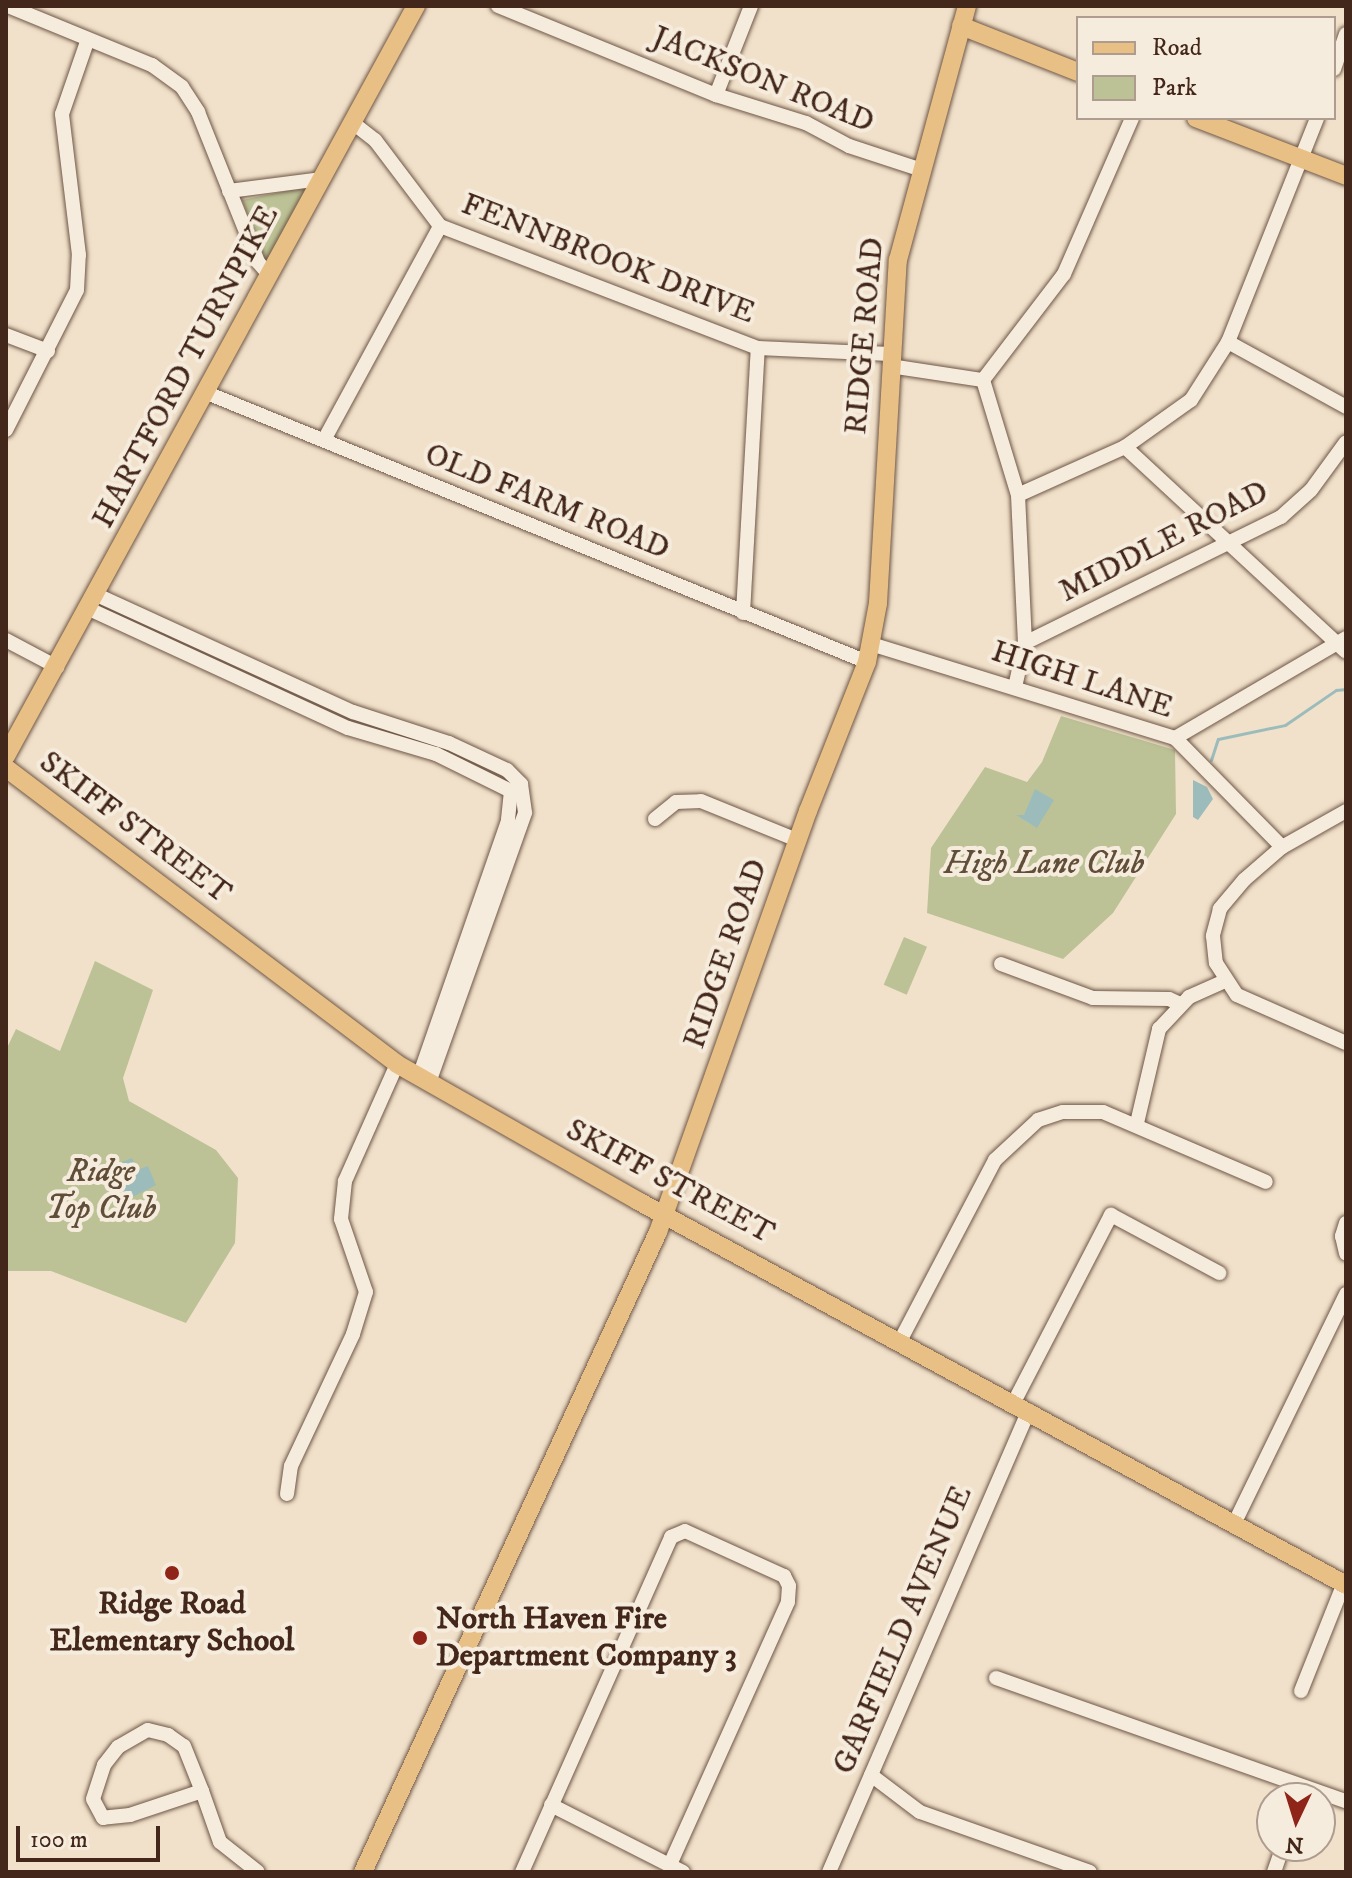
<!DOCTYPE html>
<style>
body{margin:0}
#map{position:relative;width:1352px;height:1878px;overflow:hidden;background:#f1e1ca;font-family:"IM FELL DW Pica",serif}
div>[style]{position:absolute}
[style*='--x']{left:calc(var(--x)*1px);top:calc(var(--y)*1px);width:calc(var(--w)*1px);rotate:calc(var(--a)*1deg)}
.green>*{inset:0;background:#bcc295;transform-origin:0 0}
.water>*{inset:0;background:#9cbcbc}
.stream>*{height:3px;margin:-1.5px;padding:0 1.5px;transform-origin:1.5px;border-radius:1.5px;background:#9cbcbc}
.roads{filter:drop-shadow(0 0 2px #6e5646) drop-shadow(0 0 2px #6e5646)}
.minor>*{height:14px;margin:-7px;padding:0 7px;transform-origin:7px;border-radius:7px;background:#f6ecdd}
.major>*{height:18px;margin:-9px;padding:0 9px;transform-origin:9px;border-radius:9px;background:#e8c085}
.dots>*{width:22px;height:22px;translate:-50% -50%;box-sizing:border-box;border:4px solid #f6ecdd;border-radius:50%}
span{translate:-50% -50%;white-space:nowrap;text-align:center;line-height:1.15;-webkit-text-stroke:8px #f6ecdd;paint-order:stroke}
.street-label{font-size:32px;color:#43271a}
.park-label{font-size:32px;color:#614e39;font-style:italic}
.poi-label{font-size:32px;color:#43271a;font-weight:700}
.left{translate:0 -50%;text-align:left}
.frame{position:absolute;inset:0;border:8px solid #43271a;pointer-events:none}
.legend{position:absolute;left:1076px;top:16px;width:260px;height:104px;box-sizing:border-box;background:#f6ecdd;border:2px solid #ae9d8f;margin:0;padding:10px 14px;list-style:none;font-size:24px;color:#43271a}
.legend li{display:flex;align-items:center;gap:16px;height:40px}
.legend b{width:40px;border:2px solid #ae9d8f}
.north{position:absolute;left:1256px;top:1782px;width:80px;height:80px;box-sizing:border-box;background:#f6ecdd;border:2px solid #ae9d8f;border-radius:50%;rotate:184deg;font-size:22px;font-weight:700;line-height:32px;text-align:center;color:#43271a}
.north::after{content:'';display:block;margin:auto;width:28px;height:36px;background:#8f2418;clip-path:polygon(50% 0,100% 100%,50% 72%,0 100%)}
.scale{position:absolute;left:16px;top:1826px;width:144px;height:36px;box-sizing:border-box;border:4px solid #43271a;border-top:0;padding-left:10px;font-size:24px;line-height:28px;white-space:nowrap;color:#43271a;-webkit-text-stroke:6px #f6ecdd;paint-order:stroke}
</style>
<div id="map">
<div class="green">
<div style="clip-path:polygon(302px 188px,307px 189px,266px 261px,242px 200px)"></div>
<div style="clip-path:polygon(1061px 716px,1175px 750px,1176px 814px,1113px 913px,1063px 959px,927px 913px,931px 848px,985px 767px,1027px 782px,1042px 762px)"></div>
<div style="left:904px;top:937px;width:25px;height:52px;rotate:23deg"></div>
<div style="clip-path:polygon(95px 961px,153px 990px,123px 1078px,129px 1101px,216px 1150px,238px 1178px,235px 1243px,186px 1323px,51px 1271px,6px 1271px,6px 1050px,16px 1029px,60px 1051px)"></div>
</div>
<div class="water">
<div style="clip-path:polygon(1193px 780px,1207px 787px,1213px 799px,1198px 820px,1193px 817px)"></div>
<div style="clip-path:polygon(1035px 789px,1054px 800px,1037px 828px,1016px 815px,1024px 815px)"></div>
<div style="clip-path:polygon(132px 1158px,137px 1170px,148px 1166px,156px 1185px,125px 1201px,116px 1179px,124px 1176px,119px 1163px)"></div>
</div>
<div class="stream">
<div style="--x:1211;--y:760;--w:22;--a:-72"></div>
<div style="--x:1218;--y:739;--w:68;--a:-11.8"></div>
<div style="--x:1285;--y:725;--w:62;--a:-34.5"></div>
<div style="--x:1336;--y:690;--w:10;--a:-6"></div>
</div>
<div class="roads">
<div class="minor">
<div style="--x:8;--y:6;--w:156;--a:22.3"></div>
<div style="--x:152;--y:65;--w:37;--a:36"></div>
<div style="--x:182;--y:87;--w:30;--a:57"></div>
<div style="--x:198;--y:112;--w:162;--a:68.2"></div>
<div style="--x:258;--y:262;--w:18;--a:49"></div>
<div style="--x:498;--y:6;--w:235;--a:22.2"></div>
<div style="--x:716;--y:95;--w:94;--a:17.3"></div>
<div style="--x:806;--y:123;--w:49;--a:28.1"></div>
<div style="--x:849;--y:146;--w:74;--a:18.2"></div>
<div style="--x:1334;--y:69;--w:37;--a:-71"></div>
<div style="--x:716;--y:95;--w:96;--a:-68.5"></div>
<div style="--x:353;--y:123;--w:28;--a:38"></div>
<div style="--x:375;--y:140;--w:108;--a:52.9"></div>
<div style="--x:440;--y:226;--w:341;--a:21"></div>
<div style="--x:758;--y:348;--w:132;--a:2.6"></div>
<div style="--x:229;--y:191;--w:94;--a:-7.4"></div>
<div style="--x:6;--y:335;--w:45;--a:20.9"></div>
<div style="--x:1228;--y:342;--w:135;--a:28.8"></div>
<div style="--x:890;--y:366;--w:94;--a:8.6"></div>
<div style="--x:983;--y:380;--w:133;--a:-52.6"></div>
<div style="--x:1064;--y:274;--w:170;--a:-66.4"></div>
<div style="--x:983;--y:380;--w:120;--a:73.1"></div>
<div style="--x:1018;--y:495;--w:148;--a:87.3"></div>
<div style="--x:207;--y:393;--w:713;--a:22.17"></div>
<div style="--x:6;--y:430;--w:157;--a:-63.1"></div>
<div style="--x:77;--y:290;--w:35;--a:-87"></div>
<div style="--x:79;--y:255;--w:142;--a:-96.9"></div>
<div style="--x:62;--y:114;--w:79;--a:-70.9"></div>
<div style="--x:324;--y:440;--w:243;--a:-61.5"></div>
<div style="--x:1125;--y:447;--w:301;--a:42.8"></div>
<div style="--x:1018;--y:495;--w:117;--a:-24.2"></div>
<div style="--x:1125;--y:447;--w:81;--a:-35.5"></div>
<div style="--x:1191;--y:400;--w:69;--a:-57.5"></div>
<div style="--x:1228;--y:342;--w:241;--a:-68.3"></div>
<div style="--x:97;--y:595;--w:281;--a:24.6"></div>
<div style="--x:353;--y:712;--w:101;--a:17.9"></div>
<div style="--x:449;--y:743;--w:64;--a:25"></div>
<div style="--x:507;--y:770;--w:20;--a:45"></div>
<div style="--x:521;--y:784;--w:29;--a:82"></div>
<div style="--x:525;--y:813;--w:287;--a:109.6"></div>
<div style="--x:89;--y:609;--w:285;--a:24.7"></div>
<div style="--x:348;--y:728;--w:92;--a:16.5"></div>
<div style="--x:436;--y:754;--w:84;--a:26.3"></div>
<div style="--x:511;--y:791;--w:30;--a:96"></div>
<div style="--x:508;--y:821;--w:271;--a:109.2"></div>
<div style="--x:743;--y:613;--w:265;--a:-86.8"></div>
<div style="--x:6;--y:640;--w:58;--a:27.9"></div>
<div style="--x:871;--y:644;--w:318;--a:17.2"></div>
<div style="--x:1175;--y:738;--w:153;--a:45.5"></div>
<div style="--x:1015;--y:687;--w:45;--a:-77.2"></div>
<div style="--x:1025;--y:643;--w:285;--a:-26.2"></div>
<div style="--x:1281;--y:517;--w:40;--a:-42"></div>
<div style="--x:1311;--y:490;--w:59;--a:-53.9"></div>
<div style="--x:1175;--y:738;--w:198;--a:-30.3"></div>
<div style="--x:1346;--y:811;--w:73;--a:150.6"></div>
<div style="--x:1282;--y:847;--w:50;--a:139"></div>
<div style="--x:1244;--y:880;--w:38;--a:130"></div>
<div style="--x:1220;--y:909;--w:28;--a:105"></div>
<div style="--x:1213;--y:936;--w:27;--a:84"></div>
<div style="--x:1216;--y:963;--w:38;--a:57"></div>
<div style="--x:1237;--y:995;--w:119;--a:23.8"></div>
<div style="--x:655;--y:819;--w:27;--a:-39"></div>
<div style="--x:676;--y:802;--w:25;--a:-2"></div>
<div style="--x:701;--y:801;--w:104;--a:22.1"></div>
<div style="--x:1001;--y:964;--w:98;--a:20.3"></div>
<div style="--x:1093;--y:998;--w:76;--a:0.8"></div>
<div style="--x:1169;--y:999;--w:12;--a:24"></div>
<div style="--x:1137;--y:1123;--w:97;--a:-76.8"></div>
<div style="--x:1159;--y:1029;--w:44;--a:-46.8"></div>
<div style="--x:1189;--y:997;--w:39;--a:-24"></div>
<div style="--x:1346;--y:1223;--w:14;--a:107"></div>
<div style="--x:1342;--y:1236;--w:18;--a:77"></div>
<div style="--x:901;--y:1339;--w:202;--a:-62.3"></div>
<div style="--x:995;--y:1160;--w:59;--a:-42.9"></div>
<div style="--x:1038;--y:1120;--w:26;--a:-18"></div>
<div style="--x:1063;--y:1112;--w:40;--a:0"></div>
<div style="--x:1103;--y:1112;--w:177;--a:23.2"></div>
<div style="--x:1014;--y:1402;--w:211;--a:-62.6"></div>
<div style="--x:1111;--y:1215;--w:123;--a:28.2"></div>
<div style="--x:287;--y:1494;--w:28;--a:-82"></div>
<div style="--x:291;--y:1466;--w:146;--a:-64.8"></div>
<div style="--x:353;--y:1334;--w:44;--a:-72.8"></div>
<div style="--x:366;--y:1292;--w:77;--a:-108.9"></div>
<div style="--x:341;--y:1219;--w:38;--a:-84"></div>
<div style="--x:345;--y:1181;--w:128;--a:-66"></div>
<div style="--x:1234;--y:1524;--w:256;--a:-64"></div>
<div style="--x:996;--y:1678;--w:371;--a:19.4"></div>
<div style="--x:1301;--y:1691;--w:116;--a:-68.3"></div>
<div style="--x:148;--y:1730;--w:21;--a:14"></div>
<div style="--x:168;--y:1735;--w:19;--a:35"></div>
<div style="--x:184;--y:1746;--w:48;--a:68.2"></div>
<div style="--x:202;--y:1791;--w:76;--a:161.6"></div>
<div style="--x:130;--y:1815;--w:27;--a:174"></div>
<div style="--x:103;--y:1818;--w:21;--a:-118"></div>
<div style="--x:93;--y:1799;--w:36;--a:-72"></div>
<div style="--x:104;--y:1765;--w:23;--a:-52"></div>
<div style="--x:118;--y:1747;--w:34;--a:-30"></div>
<div style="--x:871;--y:1775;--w:61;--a:37.1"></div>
<div style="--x:920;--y:1812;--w:180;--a:19.4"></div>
<div style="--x:202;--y:1791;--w:54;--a:70.6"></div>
<div style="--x:220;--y:1842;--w:48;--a:38.3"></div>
<div style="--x:551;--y:1805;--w:148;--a:26.9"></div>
<div style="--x:522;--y:1872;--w:367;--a:-66"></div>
<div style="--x:671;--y:1537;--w:15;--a:-23"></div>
<div style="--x:685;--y:1531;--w:109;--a:24.4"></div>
<div style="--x:784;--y:1576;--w:11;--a:63"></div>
<div style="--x:789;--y:1586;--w:16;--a:94"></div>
<div style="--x:788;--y:1602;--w:288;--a:114.2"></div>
<div style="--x:829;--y:1872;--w:503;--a:-66.59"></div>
<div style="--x:1274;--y:1872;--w:28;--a:-71"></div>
</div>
<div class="major">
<div style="--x:961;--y:26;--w:126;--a:21.5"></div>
<div style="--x:1196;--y:118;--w:161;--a:21.1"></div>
<div style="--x:6;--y:756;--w:855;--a:-61.34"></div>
<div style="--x:6;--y:768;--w:490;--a:37.1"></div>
<div style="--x:397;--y:1064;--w:277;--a:29.6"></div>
<div style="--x:638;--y:1201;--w:805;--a:28.47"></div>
<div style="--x:363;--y:1872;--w:705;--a:-65.25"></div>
<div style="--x:658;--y:1232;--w:447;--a:-70.4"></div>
<div style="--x:808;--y:811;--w:160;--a:-68.4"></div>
<div style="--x:867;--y:662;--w:60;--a:-79.4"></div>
<div style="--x:878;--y:603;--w:344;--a:-86.7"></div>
<div style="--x:898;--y:260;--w:263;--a:-74.8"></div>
</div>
</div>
<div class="dots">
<div style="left:172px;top:1573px;background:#8f2418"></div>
<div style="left:420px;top:1638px;background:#8f2418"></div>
</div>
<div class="street-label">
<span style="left:763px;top:80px;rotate:22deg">JACKSON ROAD</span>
<span style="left:608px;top:259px;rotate:21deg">FENNBROOK DRIVE</span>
<span style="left:865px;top:336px;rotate:-85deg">RIDGE ROAD</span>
<span style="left:186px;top:367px;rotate:-62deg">HARTFORD TURNPIKE</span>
<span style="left:547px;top:502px;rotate:22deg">OLD FARM ROAD</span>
<span style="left:1164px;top:542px;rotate:-27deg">MIDDLE ROAD</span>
<span style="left:1082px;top:680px;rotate:18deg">HIGH LANE</span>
<span style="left:135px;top:828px;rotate:37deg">SKIFF STREET</span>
<span style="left:726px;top:954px;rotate:-71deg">RIDGE ROAD</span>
<span style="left:670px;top:1182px;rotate:28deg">SKIFF STREET</span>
<span style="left:903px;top:1630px;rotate:-67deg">GARFIELD AVENUE</span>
</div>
<div class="park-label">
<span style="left:1044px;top:864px">High Lane Club</span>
<span style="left:101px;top:1191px">Ridge<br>Top Club</span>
</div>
<div class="poi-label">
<span style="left:172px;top:1623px">Ridge Road<br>Elementary School</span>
<span class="left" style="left:436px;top:1638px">North Haven Fire<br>Department Company 3</span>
</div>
<div class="frame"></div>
<ul class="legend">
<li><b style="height:10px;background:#e8c085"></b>Road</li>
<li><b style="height:22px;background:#bcc295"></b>Park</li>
</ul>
<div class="north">N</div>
<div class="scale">100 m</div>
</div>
